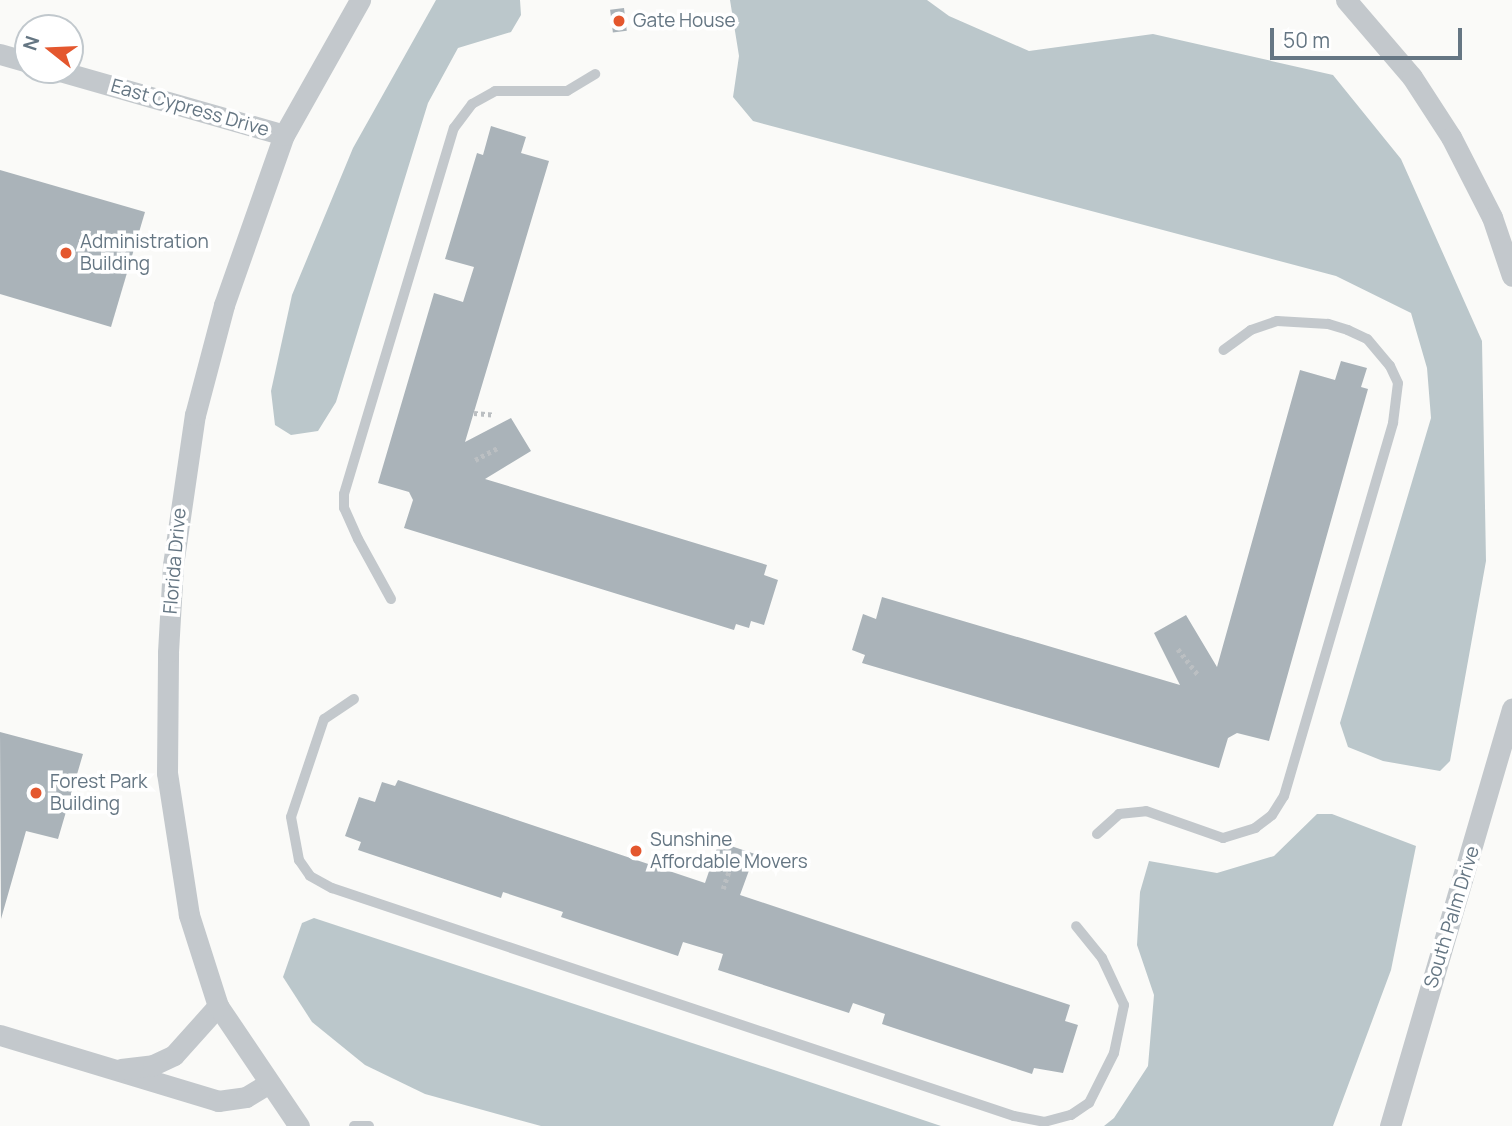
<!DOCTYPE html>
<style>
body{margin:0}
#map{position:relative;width:1512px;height:1126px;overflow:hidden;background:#fafaf8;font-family:Manrope,sans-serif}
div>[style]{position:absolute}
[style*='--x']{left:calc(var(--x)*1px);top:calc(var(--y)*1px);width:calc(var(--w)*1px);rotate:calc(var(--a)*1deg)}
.water>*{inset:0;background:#bbc7cb}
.building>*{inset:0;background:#aab3b9;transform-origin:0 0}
.path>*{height:4.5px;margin-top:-2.25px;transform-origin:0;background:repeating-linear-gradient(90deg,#bbbfc2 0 3.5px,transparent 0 7px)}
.service>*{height:10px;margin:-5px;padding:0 5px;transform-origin:5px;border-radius:5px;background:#c3c8cc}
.minor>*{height:21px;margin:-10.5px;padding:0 10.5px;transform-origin:10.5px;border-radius:10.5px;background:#c3c8cc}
.dots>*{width:19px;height:19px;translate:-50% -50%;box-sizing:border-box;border:4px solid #fff;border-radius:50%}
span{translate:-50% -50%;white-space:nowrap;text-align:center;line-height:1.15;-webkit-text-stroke:7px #fff;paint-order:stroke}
.poi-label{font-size:19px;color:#657683}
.left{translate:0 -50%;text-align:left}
.street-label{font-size:19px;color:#657683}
.north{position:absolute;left:14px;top:14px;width:70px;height:70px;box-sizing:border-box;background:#fff;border:2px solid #c1c8cd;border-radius:50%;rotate:288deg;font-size:19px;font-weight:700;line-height:28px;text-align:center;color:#657683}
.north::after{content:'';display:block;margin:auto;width:24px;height:32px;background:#e4572e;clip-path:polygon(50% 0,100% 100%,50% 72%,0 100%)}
.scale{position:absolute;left:1270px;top:28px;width:192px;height:32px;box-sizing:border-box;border:4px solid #657683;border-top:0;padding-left:9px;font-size:21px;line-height:24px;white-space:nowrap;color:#657683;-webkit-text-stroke:5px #fff;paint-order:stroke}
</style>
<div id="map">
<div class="water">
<div style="clip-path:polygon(436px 0,520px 0,521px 15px,511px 32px,458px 48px,428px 103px,336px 402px,318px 431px,291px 435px,275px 425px,271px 391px,292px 295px,353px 148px)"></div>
<div style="clip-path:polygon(730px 0,927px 0,949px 16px,1029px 51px,1153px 34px,1333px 75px,1401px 159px,1482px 341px,1486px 561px,1450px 761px,1440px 771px,1383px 761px,1348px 747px,1340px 723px,1431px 418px,1427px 368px,1411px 313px,1336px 276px,753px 121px,733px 97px,739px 56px)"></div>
<div style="clip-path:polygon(1317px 814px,1332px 814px,1416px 846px,1391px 970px,1333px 1126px,1104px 1126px,1114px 1118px,1148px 1066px,1154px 995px,1137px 945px,1140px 892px,1149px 861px,1217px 873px,1274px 856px)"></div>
<div style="clip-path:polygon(314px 918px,783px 1073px,941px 1126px,541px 1126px,425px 1094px,365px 1065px,312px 1022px,283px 977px,302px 923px)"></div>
</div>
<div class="building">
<div style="left:624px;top:8px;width:23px;height:14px;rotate:83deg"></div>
<div style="clip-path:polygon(491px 126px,526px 137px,521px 153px,549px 161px,465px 442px,511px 418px,531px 451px,485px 479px,767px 565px,764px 575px,778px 580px,764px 625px,751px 621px,749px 628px,736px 624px,734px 630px,404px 528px,413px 500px,409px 492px,378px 483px,434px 293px,463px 302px,474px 267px,445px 259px,477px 153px,483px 155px)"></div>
<div style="clip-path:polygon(0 170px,145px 212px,111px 327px,0 294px)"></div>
<div style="clip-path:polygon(1341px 361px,1367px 368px,1361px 387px,1368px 389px,1269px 741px,1237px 733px,1228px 738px,1219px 768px,862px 663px,865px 655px,852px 650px,863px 614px,876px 619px,882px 597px,1180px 685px,1154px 633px,1186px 615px,1217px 667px,1300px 370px,1335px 380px)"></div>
<div style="clip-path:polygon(0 732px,83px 754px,58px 839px,26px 831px,1px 919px)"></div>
<div style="clip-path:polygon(398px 780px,705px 883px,719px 842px,755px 854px,740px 895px,1070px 1005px,1065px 1021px,1078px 1025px,1063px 1073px,1034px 1068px,1032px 1074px,882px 1024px,885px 1014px,853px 1003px,849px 1013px,718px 970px,723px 954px,683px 942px,678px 956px,561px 917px,563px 912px,503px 892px,501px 898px,358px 850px,361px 842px,345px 836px,359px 797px,375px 802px,382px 782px,395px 786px)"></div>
</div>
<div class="path">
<div style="--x:474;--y:413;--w:21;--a:5"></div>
<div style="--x:475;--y:460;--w:27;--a:-28"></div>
<div style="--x:1178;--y:649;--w:34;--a:52"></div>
<div style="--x:723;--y:889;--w:20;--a:-72"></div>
</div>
<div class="service">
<div style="--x:391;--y:599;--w:68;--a:-118.8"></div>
<div style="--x:358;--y:539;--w:34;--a:-114"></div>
<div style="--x:344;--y:508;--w:14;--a:-90"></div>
<div style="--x:344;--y:494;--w:382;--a:-73.3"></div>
<div style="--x:454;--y:128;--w:30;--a:-53"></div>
<div style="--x:472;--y:104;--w:26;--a:-29"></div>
<div style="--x:495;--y:91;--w:72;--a:0"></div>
<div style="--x:567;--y:91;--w:33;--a:-31"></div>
<div style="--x:354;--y:699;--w:36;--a:146"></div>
<div style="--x:324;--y:719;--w:103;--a:108.6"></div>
<div style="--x:291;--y:817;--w:44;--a:79.5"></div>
<div style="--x:299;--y:860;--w:19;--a:55"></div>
<div style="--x:310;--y:876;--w:25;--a:29"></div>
<div style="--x:332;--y:888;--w:719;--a:18.49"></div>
<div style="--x:1014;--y:1116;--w:31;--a:11"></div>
<div style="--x:1044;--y:1122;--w:28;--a:-15"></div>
<div style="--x:1071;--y:1115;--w:22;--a:-34"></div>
<div style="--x:1089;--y:1103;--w:56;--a:-63.4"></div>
<div style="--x:1114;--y:1053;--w:49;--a:-78.2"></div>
<div style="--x:1124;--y:1005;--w:52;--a:-115.1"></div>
<div style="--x:1102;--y:958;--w:41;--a:-129.1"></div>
<div style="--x:1097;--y:834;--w:30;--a:-42"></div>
<div style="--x:1119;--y:814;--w:27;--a:-6"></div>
<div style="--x:1146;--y:811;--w:82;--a:19.3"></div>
<div style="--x:1223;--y:838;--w:34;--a:-17"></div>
<div style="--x:1255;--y:828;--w:21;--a:-37"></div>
<div style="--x:1272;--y:815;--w:22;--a:-58"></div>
<div style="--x:1284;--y:796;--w:389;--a:-73.7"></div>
<div style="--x:1393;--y:423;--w:40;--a:-82.9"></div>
<div style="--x:1398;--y:383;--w:19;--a:-115"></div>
<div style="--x:1390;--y:366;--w:35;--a:-130"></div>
<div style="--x:1367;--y:339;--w:21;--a:-155"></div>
<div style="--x:1348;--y:330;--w:21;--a:-163"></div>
<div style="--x:1328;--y:324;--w:51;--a:-176.6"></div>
<div style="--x:1277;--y:321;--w:28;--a:161"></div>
<div style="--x:1251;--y:330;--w:34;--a:144"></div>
<div style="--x:354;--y:1126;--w:15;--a:0"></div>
</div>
<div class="minor">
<div style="--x:1346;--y:0;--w:101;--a:49.4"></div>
<div style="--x:1412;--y:77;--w:72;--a:57"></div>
<div style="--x:1451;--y:137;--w:90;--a:62.9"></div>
<div style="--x:1492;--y:217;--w:62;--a:71.3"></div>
<div style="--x:0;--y:54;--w:29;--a:16"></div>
<div style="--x:56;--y:70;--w:237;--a:15.9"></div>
<div style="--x:0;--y:1035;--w:228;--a:16.8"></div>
<div style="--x:218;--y:1101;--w:28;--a:-8"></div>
<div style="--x:246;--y:1097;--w:27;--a:-31"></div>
<div style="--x:121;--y:1069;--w:32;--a:-7"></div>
<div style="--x:153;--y:1065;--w:23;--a:-25"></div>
<div style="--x:174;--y:1055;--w:66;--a:-48.1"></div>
<div style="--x:299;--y:1126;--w:145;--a:-124"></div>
<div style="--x:218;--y:1006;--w:96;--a:-107.7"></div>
<div style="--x:189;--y:915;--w:144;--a:-98.8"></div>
<div style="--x:167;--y:773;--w:121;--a:-89.5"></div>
<div style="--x:168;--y:652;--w:87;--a:-86.7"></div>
<div style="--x:173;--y:565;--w:152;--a:-81.7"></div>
<div style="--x:195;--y:415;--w:114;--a:-75.2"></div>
<div style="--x:224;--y:305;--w:180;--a:-70.6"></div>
<div style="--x:284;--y:135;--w:155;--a:-60.6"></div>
<div style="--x:1390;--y:1126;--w:435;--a:-73.7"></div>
</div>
<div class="dots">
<div style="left:619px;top:21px;background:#e4572e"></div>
<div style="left:66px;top:253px;background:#e4572e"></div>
<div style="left:36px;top:793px;background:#e4572e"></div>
<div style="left:636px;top:851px;background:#e4572e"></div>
</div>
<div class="poi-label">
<span class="left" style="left:633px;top:21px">Gate House</span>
<span class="left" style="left:80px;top:253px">Administration<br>Building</span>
<span class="left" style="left:50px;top:793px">Forest Park<br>Building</span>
<span class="left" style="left:650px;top:851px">Sunshine<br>Affordable Movers</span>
</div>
<div class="street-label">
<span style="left:190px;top:108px;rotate:16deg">East Cypress Drive</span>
<span style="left:175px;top:561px;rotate:-85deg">Florida Drive</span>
<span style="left:1452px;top:917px;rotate:-73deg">South Palm Drive</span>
</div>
<div class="north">N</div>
<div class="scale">50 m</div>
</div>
